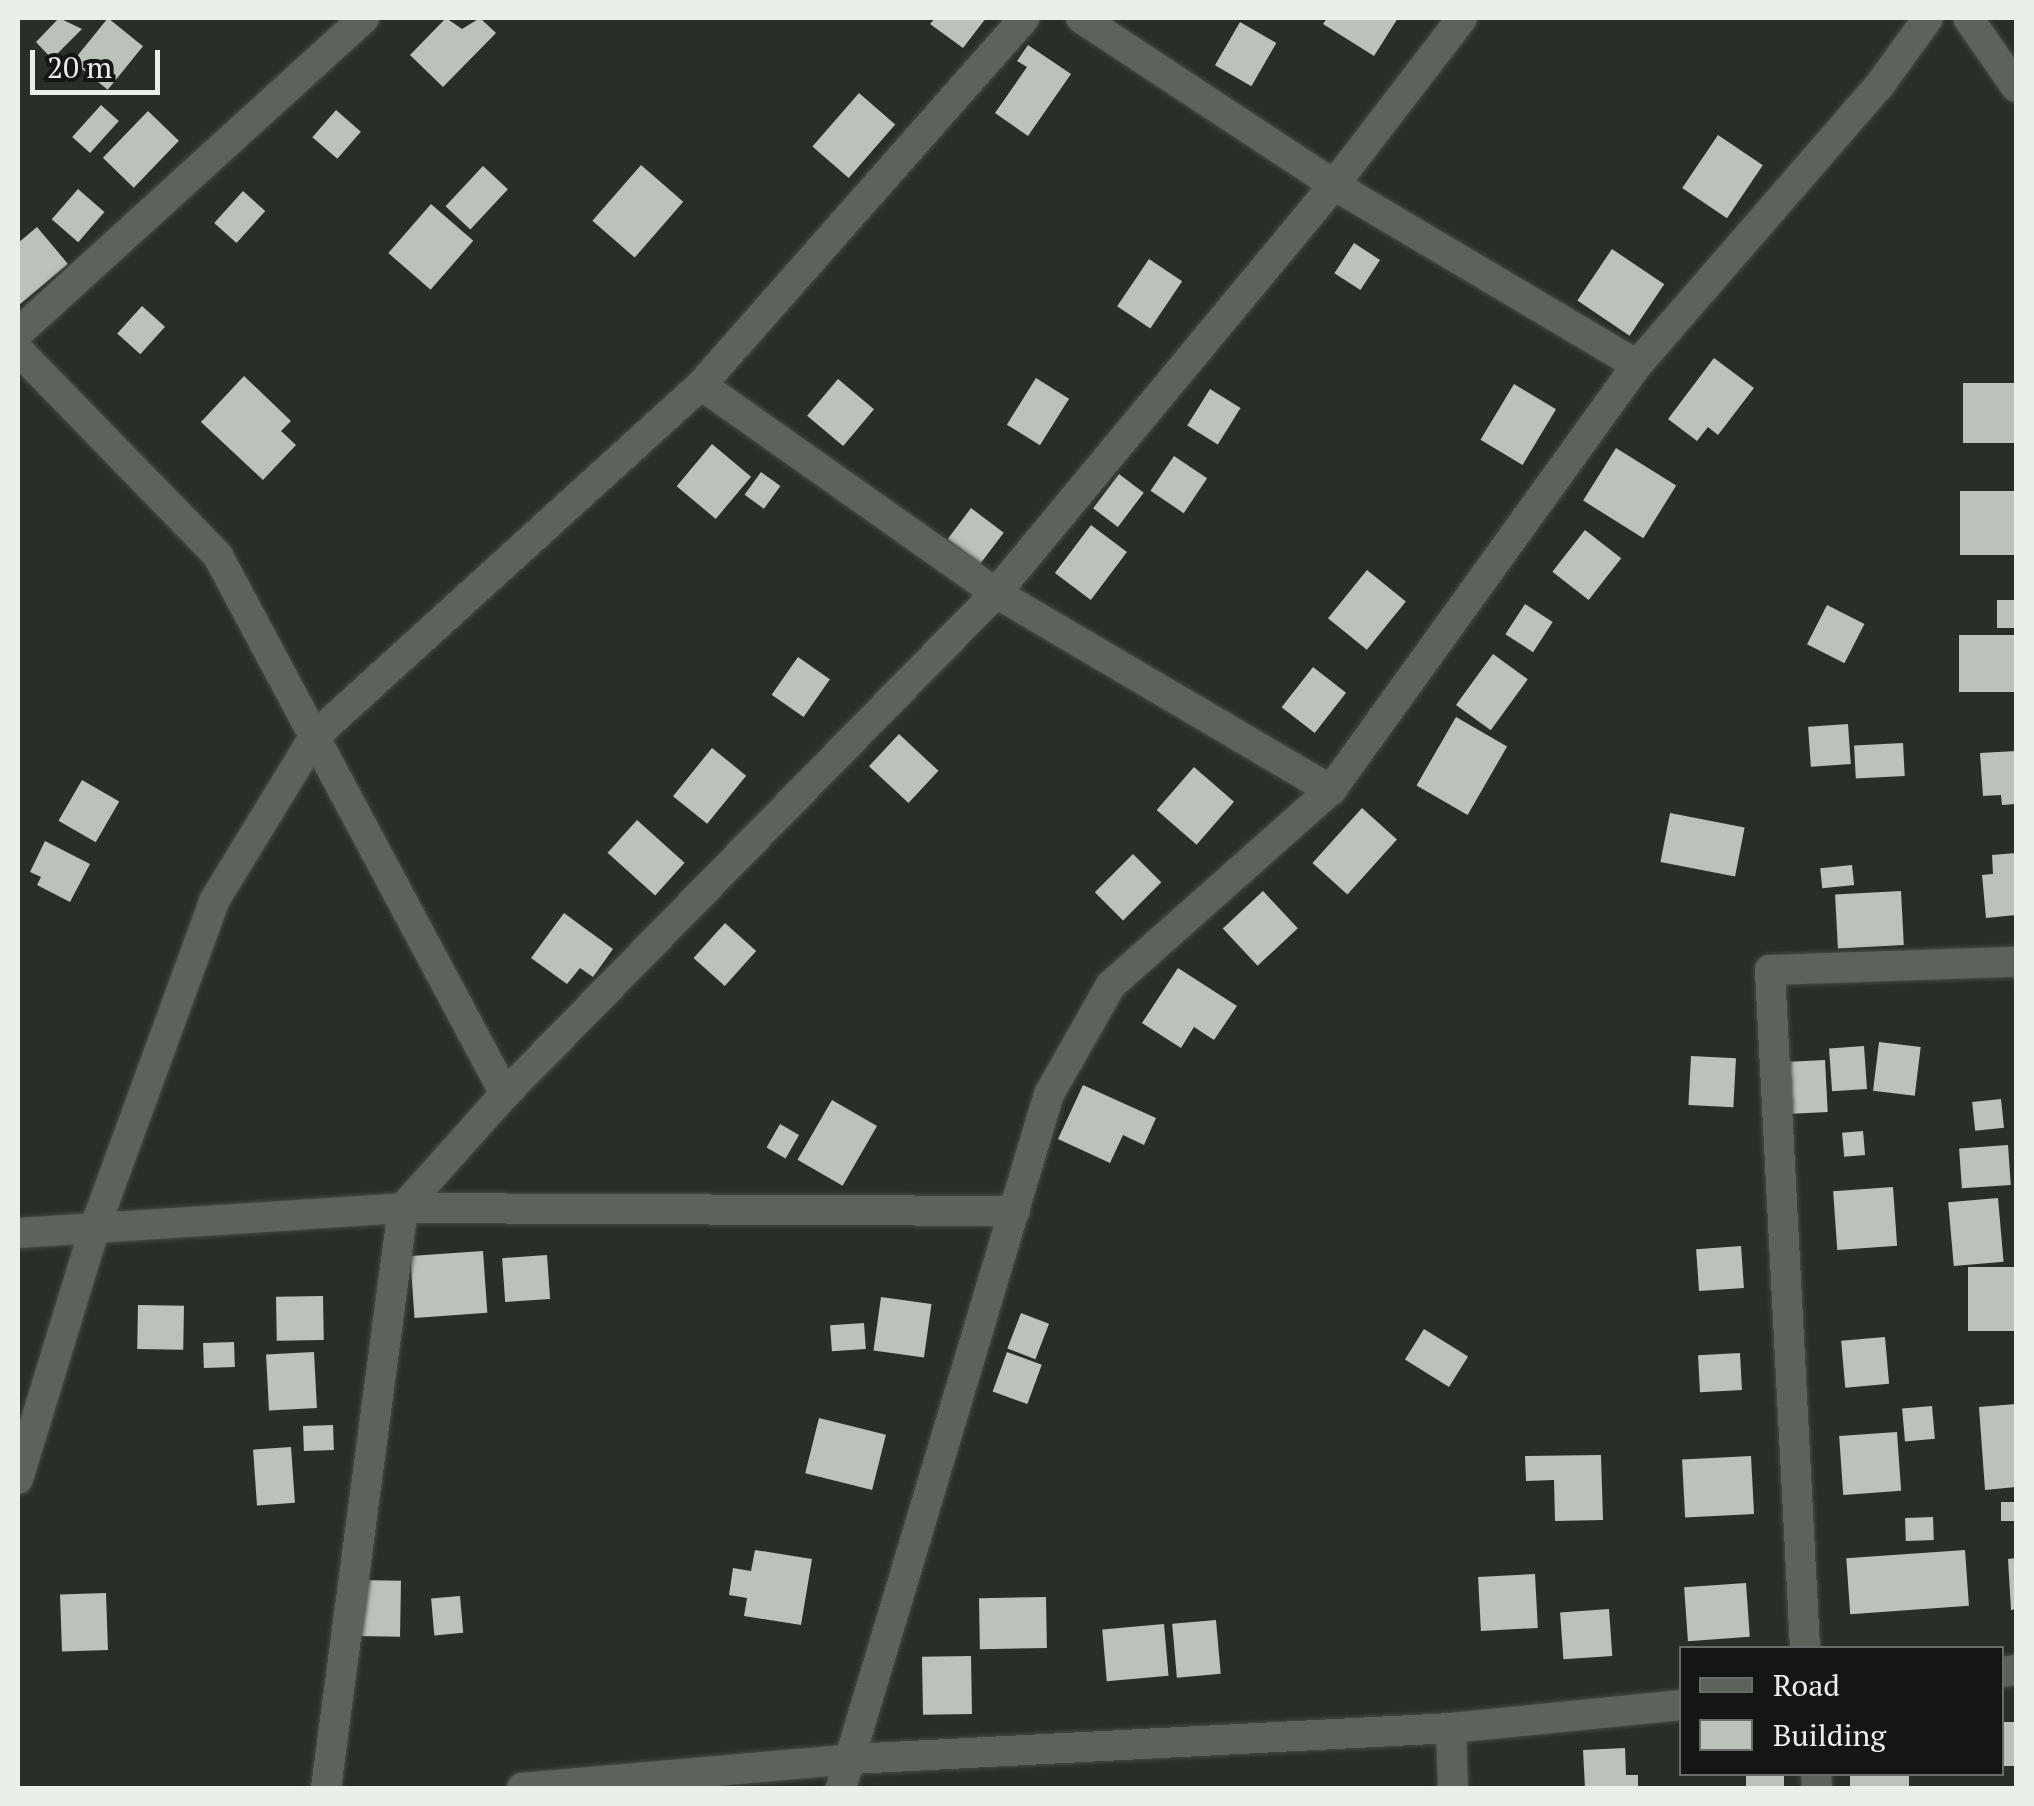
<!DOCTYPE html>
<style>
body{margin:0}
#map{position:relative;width:2034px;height:1806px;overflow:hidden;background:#292f28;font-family:"PT Serif",serif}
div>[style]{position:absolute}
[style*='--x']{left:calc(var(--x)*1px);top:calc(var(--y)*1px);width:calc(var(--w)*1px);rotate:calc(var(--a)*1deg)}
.building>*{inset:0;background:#bac2ba;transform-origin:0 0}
.roads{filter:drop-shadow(0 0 2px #454b45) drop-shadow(0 0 2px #454b45)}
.minor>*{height:30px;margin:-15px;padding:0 15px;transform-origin:15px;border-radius:15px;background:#5c635b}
span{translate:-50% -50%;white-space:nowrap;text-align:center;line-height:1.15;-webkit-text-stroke:10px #131613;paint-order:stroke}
.frame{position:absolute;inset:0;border:20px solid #eaefea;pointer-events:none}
.legend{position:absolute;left:1679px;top:1646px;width:325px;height:130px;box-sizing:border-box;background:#131613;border:2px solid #696d69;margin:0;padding:12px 18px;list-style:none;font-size:30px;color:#eaefea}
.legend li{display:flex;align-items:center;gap:20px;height:50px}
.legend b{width:50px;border:2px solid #696d69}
.scale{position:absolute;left:30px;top:50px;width:130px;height:45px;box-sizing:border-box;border:5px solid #eaefea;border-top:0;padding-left:12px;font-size:30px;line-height:35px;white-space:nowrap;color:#eaefea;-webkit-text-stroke:8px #131613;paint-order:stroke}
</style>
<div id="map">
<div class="building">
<div style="clip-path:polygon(59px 18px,82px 29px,52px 59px,36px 42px)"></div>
<div style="left:108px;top:18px;width:45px;height:56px;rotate:39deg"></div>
<div style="clip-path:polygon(446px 18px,462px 29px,480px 18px,496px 33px,443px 87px,410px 55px)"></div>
<div style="clip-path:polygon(935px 18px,986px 18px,963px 48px,930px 24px)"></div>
<div style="clip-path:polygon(1327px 18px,1398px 18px,1374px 56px,1323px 24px)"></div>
<div style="left:1240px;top:22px;width:42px;height:50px;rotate:30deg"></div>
<div style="clip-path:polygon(1028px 45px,1071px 74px,1028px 136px,995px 113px,1027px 67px,1017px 61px)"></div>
<div style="left:859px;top:93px;width:48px;height:71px;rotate:41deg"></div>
<div style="left:101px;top:105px;width:24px;height:43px;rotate:42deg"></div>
<div style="left:336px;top:110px;width:33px;height:36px;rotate:41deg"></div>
<div style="left:148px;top:111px;width:43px;height:65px;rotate:44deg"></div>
<div style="left:1718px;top:135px;width:54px;height:64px;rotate:34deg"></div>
<div style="left:641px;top:165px;width:56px;height:74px;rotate:41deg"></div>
<div style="left:483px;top:166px;width:34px;height:55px;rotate:43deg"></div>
<div style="left:78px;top:189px;width:35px;height:40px;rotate:41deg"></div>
<div style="left:243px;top:191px;width:30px;height:43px;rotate:42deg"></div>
<div style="left:431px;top:204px;width:56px;height:65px;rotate:41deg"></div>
<div style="clip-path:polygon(37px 227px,68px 264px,19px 305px,18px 243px)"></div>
<div style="left:1354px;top:243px;width:31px;height:36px;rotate:33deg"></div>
<div style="left:1612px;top:249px;width:63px;height:62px;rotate:34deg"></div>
<div style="left:1149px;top:259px;width:40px;height:57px;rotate:34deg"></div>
<div style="left:142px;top:306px;width:31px;height:37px;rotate:42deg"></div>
<div style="clip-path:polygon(1714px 358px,1754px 388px,1718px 435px,1708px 427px,1697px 441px,1668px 419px)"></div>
<div style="clip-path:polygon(244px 376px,291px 421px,281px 431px,296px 445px,263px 480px,201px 422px)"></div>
<div style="left:1036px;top:378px;width:39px;height:55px;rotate:32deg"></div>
<div style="left:838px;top:379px;width:47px;height:48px;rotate:40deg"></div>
<div style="left:2016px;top:383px;width:60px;height:53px;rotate:90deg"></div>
<div style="left:1514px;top:384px;width:49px;height:65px;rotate:31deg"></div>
<div style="left:1210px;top:389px;width:36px;height:43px;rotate:32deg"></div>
<div style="left:712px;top:444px;width:51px;height:55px;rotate:40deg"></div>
<div style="left:1616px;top:448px;width:71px;height:62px;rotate:32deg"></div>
<div style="left:1174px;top:456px;width:40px;height:42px;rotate:34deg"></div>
<div style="left:761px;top:472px;width:24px;height:28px;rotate:36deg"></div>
<div style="left:1119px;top:474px;width:31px;height:43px;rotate:37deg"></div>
<div style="left:1960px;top:491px;width:56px;height:64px"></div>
<div style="left:971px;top:508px;width:41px;height:39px;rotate:37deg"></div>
<div style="left:1091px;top:525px;width:45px;height:60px;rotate:37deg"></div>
<div style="left:1585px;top:530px;width:46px;height:53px;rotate:38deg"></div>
<div style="left:1367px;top:570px;width:50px;height:62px;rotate:39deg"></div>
<div style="left:2016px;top:600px;width:28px;height:19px;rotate:90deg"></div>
<div style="left:1525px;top:604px;width:33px;height:36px;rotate:33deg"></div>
<div style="left:1827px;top:605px;width:42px;height:44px;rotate:27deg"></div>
<div style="left:2016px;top:635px;width:57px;height:57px;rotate:90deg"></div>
<div style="left:1493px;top:654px;width:43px;height:63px;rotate:36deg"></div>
<div style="left:798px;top:657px;width:39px;height:46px;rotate:35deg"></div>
<div style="left:1313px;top:667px;width:42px;height:51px;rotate:38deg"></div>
<div style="left:1456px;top:717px;width:59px;height:79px;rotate:30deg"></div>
<div style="left:1848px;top:724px;width:40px;height:40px;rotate:86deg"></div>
<div style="left:899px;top:734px;width:54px;height:44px;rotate:43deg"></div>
<div style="left:1903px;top:743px;width:33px;height:49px;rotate:87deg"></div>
<div style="left:712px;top:748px;width:44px;height:62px;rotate:39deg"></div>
<div style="clip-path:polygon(2016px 751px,2016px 804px,2002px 805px,2001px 795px,1983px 796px,1980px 753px)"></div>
<div style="left:1194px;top:767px;width:53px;height:57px;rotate:41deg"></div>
<div style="left:82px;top:780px;width:43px;height:47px;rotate:30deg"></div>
<div style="left:1362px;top:808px;width:47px;height:74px;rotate:42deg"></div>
<div style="left:1670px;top:813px;width:76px;height:50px;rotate:11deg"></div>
<div style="left:637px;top:820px;width:64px;height:44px;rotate:42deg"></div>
<div style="clip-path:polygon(45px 841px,90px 864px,70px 902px,37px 885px,41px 877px,30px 872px)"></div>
<div style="clip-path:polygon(2016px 853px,2016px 915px,1986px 918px,1982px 875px,1993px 874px,1992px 855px)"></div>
<div style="left:1133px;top:854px;width:40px;height:54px;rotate:45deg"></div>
<div style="left:1852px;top:865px;width:20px;height:32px;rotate:84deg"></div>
<div style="left:1263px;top:891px;width:51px;height:55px;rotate:47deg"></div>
<div style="left:1901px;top:891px;width:54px;height:66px;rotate:87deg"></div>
<div style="clip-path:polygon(564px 913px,613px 949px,593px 977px,580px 968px,567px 984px,531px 958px)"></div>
<div style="left:725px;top:923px;width:42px;height:47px;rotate:42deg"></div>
<div style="clip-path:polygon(1178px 968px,1237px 1006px,1214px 1040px,1194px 1027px,1181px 1048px,1142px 1023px)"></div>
<div style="left:1879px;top:1042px;width:42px;height:49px;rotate:7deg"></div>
<div style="left:1864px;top:1046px;width:43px;height:35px;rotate:86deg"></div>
<div style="left:1691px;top:1056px;width:45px;height:49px;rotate:3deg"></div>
<div style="left:1825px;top:1060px;width:52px;height:40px;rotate:87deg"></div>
<div style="clip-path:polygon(1083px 1085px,1156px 1118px,1144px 1145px,1123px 1135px,1110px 1163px,1058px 1139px)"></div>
<div style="left:2001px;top:1099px;width:29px;height:29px;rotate:84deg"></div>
<div style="left:832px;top:1100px;width:52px;height:69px;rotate:30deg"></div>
<div style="left:780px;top:1124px;width:22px;height:27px;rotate:30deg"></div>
<div style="left:1863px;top:1131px;width:24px;height:21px;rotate:85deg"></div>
<div style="left:2008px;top:1145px;width:40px;height:49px;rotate:86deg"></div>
<div style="left:1893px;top:1187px;width:59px;height:60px;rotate:86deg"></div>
<div style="left:1998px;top:1198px;width:64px;height:50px;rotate:85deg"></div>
<div style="left:1741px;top:1246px;width:42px;height:45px;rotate:86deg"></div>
<div style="left:483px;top:1251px;width:62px;height:73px;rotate:86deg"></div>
<div style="left:547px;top:1255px;width:44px;height:45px;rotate:86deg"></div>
<div style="left:2016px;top:1267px;width:64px;height:48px;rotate:90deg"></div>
<div style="left:323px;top:1296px;width:44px;height:47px;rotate:89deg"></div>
<div style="left:881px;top:1297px;width:51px;height:54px;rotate:8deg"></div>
<div style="left:138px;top:1305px;width:46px;height:44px;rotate:1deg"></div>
<div style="left:1021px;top:1313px;width:30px;height:38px;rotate:21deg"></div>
<div style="left:864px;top:1323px;width:26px;height:34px;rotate:86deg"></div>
<div style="left:1424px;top:1329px;width:52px;height:36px;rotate:32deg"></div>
<div style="left:1885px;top:1337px;width:47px;height:44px;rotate:85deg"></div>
<div style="left:234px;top:1342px;width:25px;height:31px;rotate:88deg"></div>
<div style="left:314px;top:1352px;width:56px;height:48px;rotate:87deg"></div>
<div style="left:1007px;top:1352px;width:37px;height:42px;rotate:20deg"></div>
<div style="left:1740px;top:1353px;width:37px;height:42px;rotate:87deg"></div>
<div style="clip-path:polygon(2016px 1404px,2016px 1487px,1985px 1490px,1979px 1407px)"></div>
<div style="left:1932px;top:1406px;width:33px;height:30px;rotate:85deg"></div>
<div style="left:819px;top:1418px;width:69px;height:57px;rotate:14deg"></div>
<div style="left:333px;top:1425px;width:25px;height:30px;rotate:88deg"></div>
<div style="left:1897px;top:1432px;width:59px;height:58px;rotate:86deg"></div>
<div style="left:291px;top:1447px;width:56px;height:38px;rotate:86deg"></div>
<div style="clip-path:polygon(1601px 1455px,1603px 1520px,1555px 1521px,1554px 1480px,1526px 1481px,1525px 1456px)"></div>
<div style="left:1751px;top:1456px;width:58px;height:69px;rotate:87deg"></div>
<div style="left:2016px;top:1502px;width:19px;height:15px;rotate:90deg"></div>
<div style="left:1933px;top:1517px;width:23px;height:28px;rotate:88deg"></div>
<div style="clip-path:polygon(755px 1550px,812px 1559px,801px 1625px,744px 1616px,747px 1598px,729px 1595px,733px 1568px,751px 1571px)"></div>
<div style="left:1965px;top:1550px;width:56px;height:119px;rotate:86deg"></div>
<div style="clip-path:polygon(2016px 1558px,2016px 1609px,2011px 1610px,2008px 1559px)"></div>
<div style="left:1535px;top:1574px;width:54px;height:57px;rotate:87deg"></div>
<div style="left:357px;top:1580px;width:44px;height:56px;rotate:1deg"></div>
<div style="left:1746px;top:1583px;width:54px;height:62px;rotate:86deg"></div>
<div style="left:106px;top:1593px;width:57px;height:46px;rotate:88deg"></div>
<div style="left:460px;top:1596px;width:37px;height:29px;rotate:85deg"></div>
<div style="left:1046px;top:1597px;width:51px;height:67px;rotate:89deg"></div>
<div style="left:1609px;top:1609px;width:47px;height:49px;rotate:86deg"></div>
<div style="left:1216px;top:1620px;width:54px;height:44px;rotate:85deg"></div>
<div style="left:1164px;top:1624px;width:52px;height:62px;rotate:85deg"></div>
<div style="left:971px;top:1656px;width:58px;height:49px;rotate:89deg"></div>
<div style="left:2016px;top:1722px;width:44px;height:14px;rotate:90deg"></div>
<div style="clip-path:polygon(1625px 1748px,1626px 1775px,1638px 1775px,1638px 1788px,1585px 1788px,1583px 1750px)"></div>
<div style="left:1746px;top:1774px;width:38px;height:14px"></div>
<div style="left:1850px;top:1774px;width:59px;height:14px"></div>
</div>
<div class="roads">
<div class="minor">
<div style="--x:1081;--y:18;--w:303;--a:33.4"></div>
<div style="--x:1334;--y:185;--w:352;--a:30.7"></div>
<div style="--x:1968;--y:18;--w:84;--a:55.2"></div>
<div style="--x:18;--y:333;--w:468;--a:-42.3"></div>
<div style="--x:18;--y:350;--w:287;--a:45.8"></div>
<div style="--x:218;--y:556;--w:610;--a:61.92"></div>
<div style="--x:701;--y:385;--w:361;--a:35.2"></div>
<div style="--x:996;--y:593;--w:389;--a:30.5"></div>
<div style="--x:18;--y:1233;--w:386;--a:-3.7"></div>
<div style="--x:403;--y:1208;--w:612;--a:0.28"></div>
<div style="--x:18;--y:1479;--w:264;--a:-73"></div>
<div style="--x:95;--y:1227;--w:347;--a:-69.9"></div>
<div style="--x:214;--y:901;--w:192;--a:-58.6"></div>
<div style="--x:314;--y:737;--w:523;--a:-42.29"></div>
<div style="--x:701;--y:385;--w:489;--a:-48.6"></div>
<div style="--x:1805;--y:1648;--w:679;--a:-92.96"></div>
<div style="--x:1770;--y:970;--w:246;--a:-1.9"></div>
<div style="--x:2002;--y:1672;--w:14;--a:-8"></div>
<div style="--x:1451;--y:1728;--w:60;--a:88.1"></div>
<div style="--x:1816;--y:1774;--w:14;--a:86"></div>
<div style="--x:326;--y:1788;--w:585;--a:-82.44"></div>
<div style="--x:403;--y:1208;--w:153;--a:-48.2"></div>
<div style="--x:505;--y:1094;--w:701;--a:-45.58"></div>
<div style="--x:996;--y:593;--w:530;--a:-50.36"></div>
<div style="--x:1334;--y:185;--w:210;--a:-52.5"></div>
<div style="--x:522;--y:1788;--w:331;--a:-5"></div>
<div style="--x:852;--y:1759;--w:600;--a:-2.96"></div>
<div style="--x:1451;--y:1728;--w:232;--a:-5.7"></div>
<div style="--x:841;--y:1788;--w:724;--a:-73.32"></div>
<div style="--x:1049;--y:1094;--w:125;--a:-60.4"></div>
<div style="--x:1111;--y:985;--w:294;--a:-41.6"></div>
<div style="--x:1331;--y:790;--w:524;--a:-54.25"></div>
<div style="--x:1637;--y:365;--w:369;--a:-49.1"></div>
<div style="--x:1879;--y:86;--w:84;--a:-54.2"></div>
</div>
</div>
<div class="frame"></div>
<ul class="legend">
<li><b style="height:12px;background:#5c635b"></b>Road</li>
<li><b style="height:28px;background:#bac2ba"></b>Building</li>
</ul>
<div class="scale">20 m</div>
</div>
